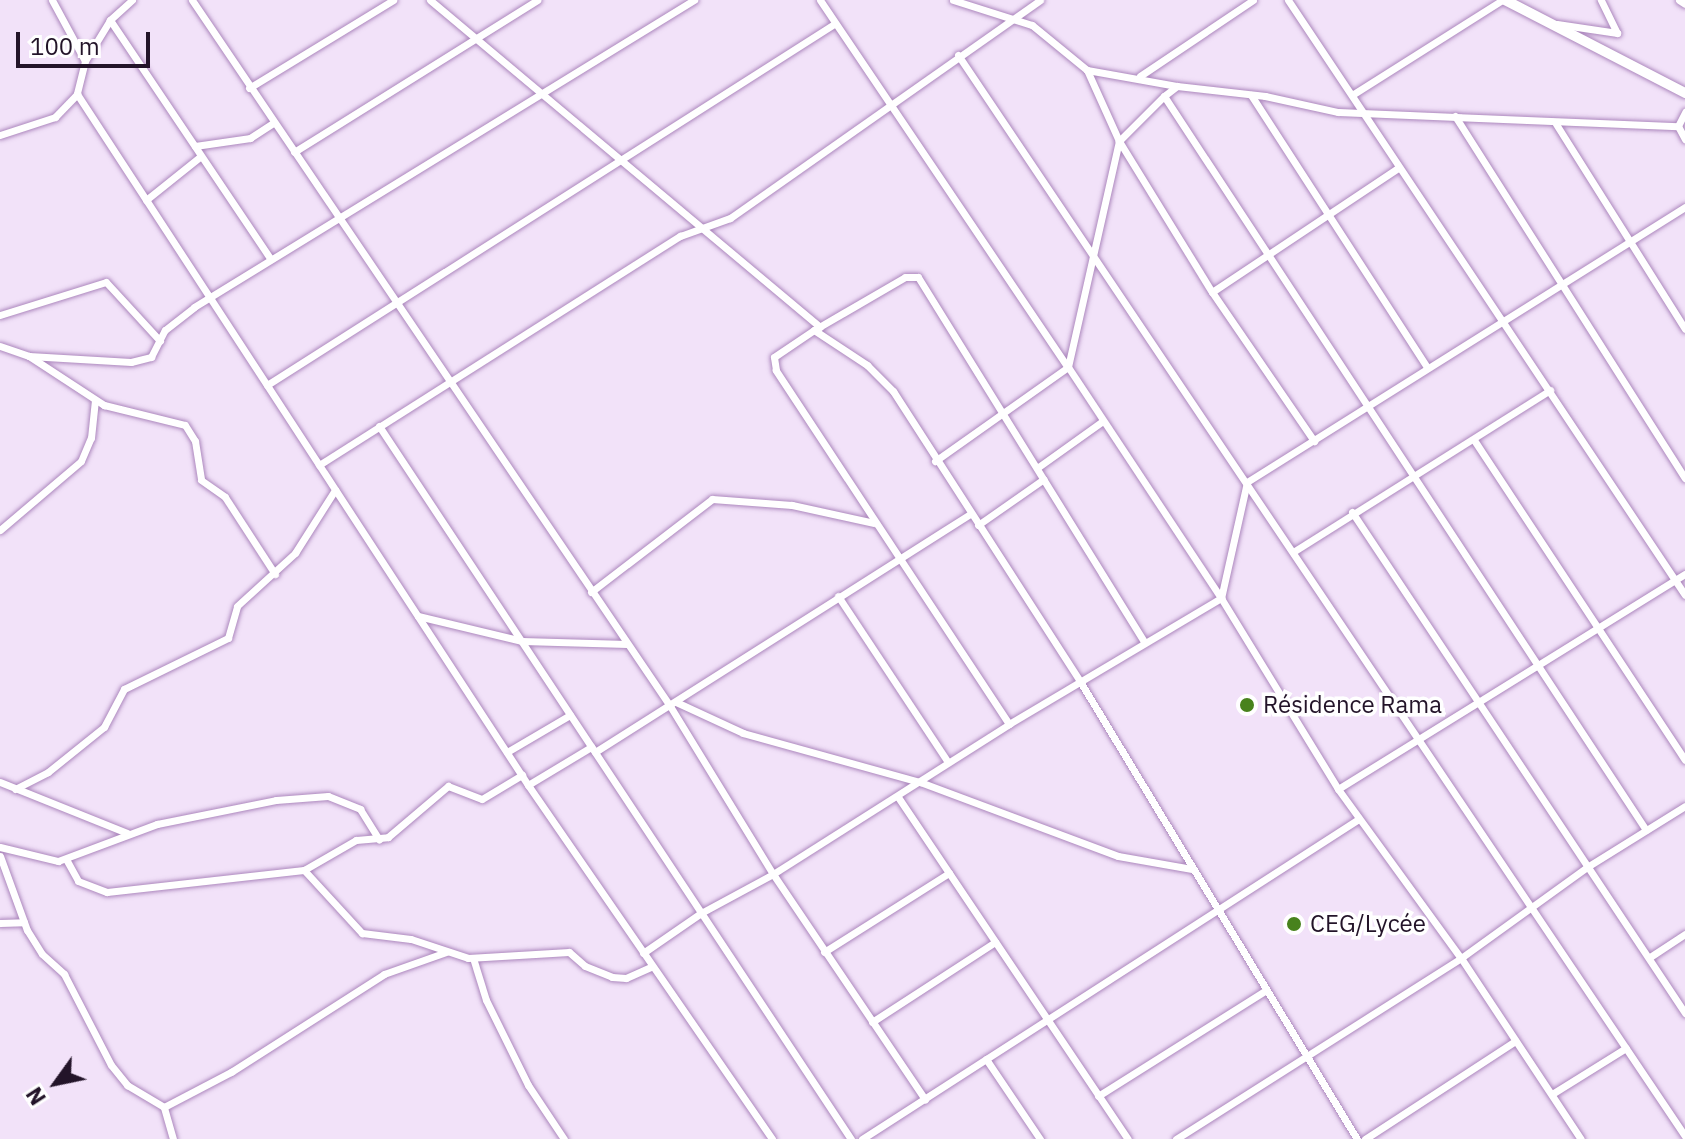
<!DOCTYPE html>
<meta charset="utf-8">
<style>
body{margin:0}
#map{position:relative;width:1685px;height:1139px;overflow:hidden;background:#f2e2f9;font-family:"IBM Plex Sans",sans-serif}
div>[style]{position:absolute}
[style*='--x']{left:calc(var(--x)*1px);top:calc(var(--y)*1px);width:calc(var(--w)*1px);rotate:calc(var(--a)*1deg)}
.roads{filter:drop-shadow(0 0 2px #ac87bd) drop-shadow(0 0 2px #ac87bd)}
.minor>*{height:7px;margin:-3.5px;padding:0 3.5px;transform-origin:3.5px;border-radius:3.5px;background:#fff}
.secondary>*{height:10px;margin:-5px;padding:0 5px;transform-origin:5px;border-radius:5px;background:#fff}
.dots>*{width:22px;height:22px;translate:-50% -50%;box-sizing:border-box;border:4px solid #fff;border-radius:50%}
span{translate:-50% -50%;white-space:nowrap;text-align:center;line-height:1.15;-webkit-text-stroke:7px #fff;paint-order:stroke}
.poi-label{font-size:24px;color:#231429}
.left{translate:0 -50%;text-align:left}
.north{position:absolute;left:16px;top:1043px;width:80px;height:80px;-webkit-text-stroke:6px #fff;paint-order:stroke;rotate:237deg;font-size:22px;font-weight:700;line-height:32px;text-align:center;color:#231429}
.north::after{content:'';display:block;margin:auto;width:28px;height:36px;background:#231429;clip-path:polygon(50% 0,100% 100%,50% 72%,0 100%)}
.scale{position:absolute;left:16px;top:32px;width:134px;height:36px;box-sizing:border-box;border:4px solid #231429;border-top:0;padding-left:10px;font-size:24px;line-height:28px;white-space:nowrap;color:#231429;-webkit-text-stroke:6px #fff;paint-order:stroke}
</style>
<div id="map">
<div class="roads">
<div class="minor">
<div style="--x:52;--y:0;--w:69;--a:61.6"></div>
<div style="--x:132;--y:0;--w:30;--a:138"></div>
<div style="--x:110;--y:20;--w:48;--a:121.4"></div>
<div style="--x:85;--y:61;--w:34;--a:104"></div>
<div style="--x:77;--y:94;--w:825;--a:56.87"></div>
<div style="--x:528;--y:785;--w:430;--a:55.4"></div>
<div style="--x:192;--y:0;--w:853;--a:55.9"></div>
<div style="--x:670;--y:706;--w:197;--a:58.5"></div>
<div style="--x:773;--y:874;--w:280;--a:-32.4"></div>
<div style="--x:1009;--y:724;--w:247;--a:-30.7"></div>
<div style="--x:1221;--y:598;--w:277;--a:-123.5"></div>
<div style="--x:1068;--y:367;--w:232;--a:-77.3"></div>
<div style="--x:1119;--y:141;--w:78;--a:-114.3"></div>
<div style="--x:430;--y:0;--w:509;--a:39.98"></div>
<div style="--x:820;--y:0;--w:443;--a:56"></div>
<div style="--x:1068;--y:367;--w:163;--a:144.7"></div>
<div style="--x:953;--y:0;--w:83;--a:17.6"></div>
<div style="--x:1032;--y:25;--w:71;--a:39.3"></div>
<div style="--x:1087;--y:70;--w:91;--a:10.1"></div>
<div style="--x:1177;--y:86;--w:89;--a:6.5"></div>
<div style="--x:1265;--y:96;--w:75;--a:12.4"></div>
<div style="--x:1338;--y:112;--w:340;--a:2.4"></div>
<div style="--x:1288;--y:0;--w:715;--a:56.29"></div>
<div style="--x:1679;--y:0;--w:7;--a:34"></div>
<div style="--x:110;--y:20;--w:287;--a:56.1"></div>
<div style="--x:1557;--y:24;--w:61;--a:8.5"></div>
<div style="--x:1617;--y:33;--w:37;--a:-116"></div>
<div style="--x:958;--y:55;--w:1303;--a:56.08"></div>
<div style="--x:1140;--y:76;--w:136;--a:-33.9"></div>
<div style="--x:1177;--y:86;--w:16;--a:142"></div>
<div style="--x:1164;--y:96;--w:878;--a:56.71"></div>
<div style="--x:249;--y:88;--w:169;--a:-31.4"></div>
<div style="--x:1251;--y:95;--w:324;--a:57.1"></div>
<div style="--x:1352;--y:95;--w:178;--a:-32.3"></div>
<div style="--x:1164;--y:96;--w:64;--a:135"></div>
<div style="--x:1119;--y:141;--w:177;--a:58.4"></div>
<div style="--x:1212;--y:292;--w:181;--a:55.6"></div>
<div style="--x:1455;--y:116;--w:429;--a:57.6"></div>
<div style="--x:1556;--y:124;--w:242;--a:57.8"></div>
<div style="--x:1678;--y:126;--w:16;--a:-63"></div>
<div style="--x:1678;--y:126;--w:15;--a:62"></div>
<div style="--x:0;--y:135;--w:58;--a:-18.1"></div>
<div style="--x:55;--y:117;--w:32;--a:-46"></div>
<div style="--x:195;--y:146;--w:56;--a:-8.3"></div>
<div style="--x:250;--y:138;--w:27;--a:-33"></div>
<div style="--x:294;--y:152;--w:287;--a:-32"></div>
<div style="--x:146;--y:200;--w:70;--a:-38.7"></div>
<div style="--x:1685;--y:207;--w:517;--a:147.88"></div>
<div style="--x:1247;--y:482;--w:119;--a:102.6"></div>
<div style="--x:1221;--y:598;--w:224;--a:58.5"></div>
<div style="--x:1338;--y:789;--w:408;--a:-31.8"></div>
<div style="--x:1212;--y:292;--w:224;--a:-33.7"></div>
<div style="--x:0;--y:315;--w:111;--a:-17.3"></div>
<div style="--x:106;--y:282;--w:80;--a:47.5"></div>
<div style="--x:814;--y:330;--w:64;--a:33.4"></div>
<div style="--x:867;--y:365;--w:37;--a:45"></div>
<div style="--x:893;--y:391;--w:347;--a:57.2"></div>
<div style="--x:1081;--y:683;--w:533;--a:58.82"></div>
<div style="--x:0;--y:346;--w:31;--a:19"></div>
<div style="--x:29;--y:356;--w:90;--a:33.2"></div>
<div style="--x:104;--y:405;--w:83;--a:13.9"></div>
<div style="--x:185;--y:425;--w:19;--a:58"></div>
<div style="--x:195;--y:441;--w:39;--a:81"></div>
<div style="--x:201;--y:480;--w:29;--a:35"></div>
<div style="--x:225;--y:497;--w:92;--a:57"></div>
<div style="--x:29;--y:356;--w:102;--a:3.4"></div>
<div style="--x:131;--y:362;--w:21;--a:-14"></div>
<div style="--x:151;--y:357;--w:30;--a:-63"></div>
<div style="--x:165;--y:330;--w:37;--a:-38"></div>
<div style="--x:194;--y:307;--w:587;--a:-31.55"></div>
<div style="--x:267;--y:385;--w:672;--a:-32.48"></div>
<div style="--x:379;--y:426;--w:855;--a:56.5"></div>
<div style="--x:1474;--y:440;--w:383;--a:56.6"></div>
<div style="--x:319;--y:465;--w:428;--a:-32.4"></div>
<div style="--x:680;--y:236;--w:53;--a:-19.8"></div>
<div style="--x:730;--y:218;--w:379;--a:-35.1"></div>
<div style="--x:1037;--y:468;--w:81;--a:-35.5"></div>
<div style="--x:1352;--y:512;--w:602;--a:56.39"></div>
<div style="--x:978;--y:525;--w:80;--a:-34.9"></div>
<div style="--x:0;--y:530;--w:106;--a:-40.4"></div>
<div style="--x:81;--y:461;--w:25;--a:-67"></div>
<div style="--x:91;--y:438;--w:38;--a:-84"></div>
<div style="--x:1293;--y:552;--w:304;--a:-32.2"></div>
<div style="--x:591;--y:592;--w:153;--a:-37.5"></div>
<div style="--x:712;--y:499;--w:80;--a:4.3"></div>
<div style="--x:792;--y:505;--w:84;--a:12.4"></div>
<div style="--x:838;--y:596;--w:199;--a:56.5"></div>
<div style="--x:418;--y:616;--w:107;--a:13.5"></div>
<div style="--x:522;--y:641;--w:105;--a:1.6"></div>
<div style="--x:676;--y:702;--w:74;--a:24.8"></div>
<div style="--x:743;--y:733;--w:184;--a:15.5"></div>
<div style="--x:920;--y:782;--w:211;--a:20.5"></div>
<div style="--x:1118;--y:856;--w:75;--a:10"></div>
<div style="--x:1009;--y:724;--w:424;--a:-123.4"></div>
<div style="--x:776;--y:370;--w:13;--a:-99"></div>
<div style="--x:774;--y:357;--w:48;--a:-34"></div>
<div style="--x:814;--y:330;--w:105;--a:-30.2"></div>
<div style="--x:905;--y:277;--w:13;--a:0"></div>
<div style="--x:918;--y:277;--w:429;--a:58.2"></div>
<div style="--x:507;--y:752;--w:73;--a:-30.4"></div>
<div style="--x:595;--y:752;--w:444;--a:-32.4"></div>
<div style="--x:0;--y:782;--w:137;--a:21.9"></div>
<div style="--x:528;--y:785;--w:74;--a:-31.1"></div>
<div style="--x:15;--y:789;--w:37;--a:-27"></div>
<div style="--x:48;--y:772;--w:72;--a:-38.8"></div>
<div style="--x:104;--y:727;--w:43;--a:-62.2"></div>
<div style="--x:124;--y:689;--w:116;--a:-26.1"></div>
<div style="--x:228;--y:638;--w:33;--a:-74"></div>
<div style="--x:237;--y:606;--w:79;--a:-42.4"></div>
<div style="--x:295;--y:553;--w:75;--a:-57.6"></div>
<div style="--x:1338;--y:789;--w:209;--a:54"></div>
<div style="--x:1461;--y:958;--w:155;--a:-35.8"></div>
<div style="--x:1587;--y:867;--w:115;--a:-31.9"></div>
<div style="--x:898;--y:797;--w:412;--a:56.1"></div>
<div style="--x:0;--y:847;--w:60;--a:13.6"></div>
<div style="--x:58;--y:861;--w:106;--a:-20.5"></div>
<div style="--x:157;--y:824;--w:121;--a:-11.4"></div>
<div style="--x:276;--y:800;--w:52;--a:-4.4"></div>
<div style="--x:328;--y:796;--w:35;--a:22"></div>
<div style="--x:360;--y:809;--w:36;--a:58"></div>
<div style="--x:0;--y:856;--w:79;--a:70"></div>
<div style="--x:27;--y:930;--w:28;--a:58"></div>
<div style="--x:42;--y:954;--w:30;--a:42"></div>
<div style="--x:64;--y:974;--w:102;--a:62.7"></div>
<div style="--x:111;--y:1065;--w:26;--a:51"></div>
<div style="--x:127;--y:1085;--w:43;--a:30.7"></div>
<div style="--x:66;--y:859;--w:25;--a:61"></div>
<div style="--x:78;--y:881;--w:31;--a:21"></div>
<div style="--x:107;--y:892;--w:198;--a:-6.4"></div>
<div style="--x:304;--y:870;--w:60;--a:-30"></div>
<div style="--x:356;--y:840;--w:32;--a:-5"></div>
<div style="--x:388;--y:837;--w:79;--a:-40.4"></div>
<div style="--x:448;--y:786;--w:36;--a:21"></div>
<div style="--x:482;--y:799;--w:47;--a:-31"></div>
<div style="--x:304;--y:870;--w:86;--a:47.4"></div>
<div style="--x:362;--y:933;--w:49;--a:7"></div>
<div style="--x:411;--y:939;--w:60;--a:18.4"></div>
<div style="--x:468;--y:958;--w:101;--a:-3.4"></div>
<div style="--x:569;--y:952;--w:21;--a:41"></div>
<div style="--x:585;--y:966;--w:29;--a:22"></div>
<div style="--x:612;--y:977;--w:14;--a:4"></div>
<div style="--x:626;--y:978;--w:27;--a:-24"></div>
<div style="--x:0;--y:923;--w:24;--a:-2"></div>
<div style="--x:824;--y:952;--w:148;--a:-32.3"></div>
<div style="--x:643;--y:953;--w:70;--a:-34.6"></div>
<div style="--x:701;--y:913;--w:82;--a:-28.4"></div>
<div style="--x:773;--y:874;--w:272;--a:56"></div>
<div style="--x:1650;--y:957;--w:42;--a:-33.3"></div>
<div style="--x:473;--y:958;--w:44;--a:72.8"></div>
<div style="--x:486;--y:1000;--w:95;--a:63.7"></div>
<div style="--x:528;--y:1085;--w:65;--a:56.3"></div>
<div style="--x:872;--y:1022;--w:147;--a:-33"></div>
<div style="--x:986;--y:1059;--w:97;--a:56"></div>
<div style="--x:1552;--y:1094;--w:87;--a:-31.9"></div>
<div style="--x:1098;--y:1096;--w:197;--a:-32.2"></div>
<div style="--x:173;--y:1139;--w:33;--a:-106"></div>
<div style="--x:164;--y:1107;--w:76;--a:-27.6"></div>
<div style="--x:231;--y:1072;--w:182;--a:-32.6"></div>
<div style="--x:384;--y:974;--w:66;--a:-19.5"></div>
<div style="--x:862;--y:1139;--w:589;--a:-32.8"></div>
<div style="--x:1176;--y:1139;--w:338;--a:-32.4"></div>
<div style="--x:1461;--y:958;--w:217;--a:56.5"></div>
<div style="--x:1365;--y:1139;--w:178;--a:-33.1"></div>
</div>
<div class="secondary">
<div style="--x:1505;--y:0;--w:203;--a:27.3"></div>
</div>
</div>
<div class="dots">
<div style="left:1247px;top:705px;background:#48821d"></div>
<div style="left:1294px;top:924px;background:#48821d"></div>
</div>
<div class="poi-label">
<span class="left" style="left:1263px;top:705px">Résidence Rama</span>
<span class="left" style="left:1310px;top:924px">CEG/Lycée</span>
</div>
<div class="north">N</div>
<div class="scale">100 m</div>
</div>
